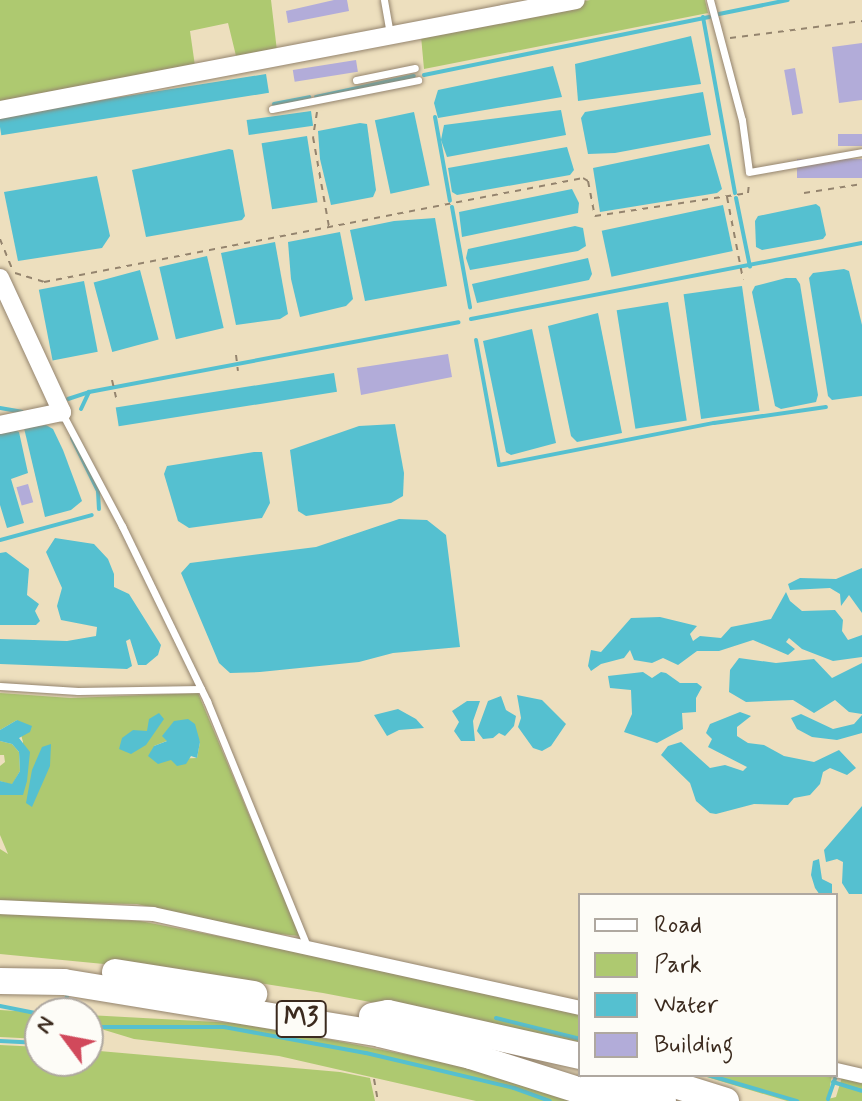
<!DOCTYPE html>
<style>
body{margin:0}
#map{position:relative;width:862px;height:1101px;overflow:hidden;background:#eddfbe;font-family:Mynerve,sans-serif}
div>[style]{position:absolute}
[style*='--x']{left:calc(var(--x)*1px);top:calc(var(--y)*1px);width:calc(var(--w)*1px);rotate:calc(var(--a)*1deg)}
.green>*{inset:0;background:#aec970}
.water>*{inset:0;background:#55c0d0;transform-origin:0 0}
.stream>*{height:4px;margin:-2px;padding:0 2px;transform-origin:2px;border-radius:2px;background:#55c0d0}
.building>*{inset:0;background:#b2acd9;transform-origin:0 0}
.path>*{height:2px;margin-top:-1px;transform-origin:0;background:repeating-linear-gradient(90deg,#94846e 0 6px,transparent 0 12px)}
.roads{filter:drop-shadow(0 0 2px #94846e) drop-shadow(0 0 2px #94846e)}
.service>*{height:7px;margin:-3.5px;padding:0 3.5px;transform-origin:3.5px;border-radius:3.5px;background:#fff}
.minor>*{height:14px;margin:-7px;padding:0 7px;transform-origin:7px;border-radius:7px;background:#fff}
.tertiary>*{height:18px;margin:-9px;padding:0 9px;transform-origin:9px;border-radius:9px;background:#fff}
.motorway>*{height:26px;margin:-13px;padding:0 13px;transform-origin:13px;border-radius:13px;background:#fff}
span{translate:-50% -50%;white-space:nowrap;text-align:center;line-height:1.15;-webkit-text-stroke:7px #fdfcf7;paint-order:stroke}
.shield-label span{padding:2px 6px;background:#fdfcf7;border:2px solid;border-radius:6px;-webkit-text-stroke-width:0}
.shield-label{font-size:26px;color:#3b2a1e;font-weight:700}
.legend{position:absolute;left:578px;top:893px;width:260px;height:184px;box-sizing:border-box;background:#fdfcf7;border:2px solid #afa8a0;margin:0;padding:10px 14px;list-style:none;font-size:24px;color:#3b2a1e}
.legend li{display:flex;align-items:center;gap:16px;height:40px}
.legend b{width:40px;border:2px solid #afa8a0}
.north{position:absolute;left:24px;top:997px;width:80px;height:80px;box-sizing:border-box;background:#fdfcf7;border:2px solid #afa8a0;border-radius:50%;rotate:302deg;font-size:22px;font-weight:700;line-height:32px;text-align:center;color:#3b2a1e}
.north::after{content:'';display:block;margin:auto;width:28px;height:36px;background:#d1495b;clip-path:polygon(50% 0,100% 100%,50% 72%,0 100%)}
</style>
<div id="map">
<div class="green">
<div style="clip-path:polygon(0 0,271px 0,277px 51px,237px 60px,228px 23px,190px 31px,195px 66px,0 106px)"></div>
<div style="clip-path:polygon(590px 0,705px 0,708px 13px,424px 69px,421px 36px)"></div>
<div style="clip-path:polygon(evenodd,0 693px,71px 698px,198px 693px,252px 822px,267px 842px,300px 936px,258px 932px,137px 904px,0 902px,0 849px,8px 854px,0 835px,0 795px,23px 794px,23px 742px,17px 720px,0 730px,0 693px,194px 730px,200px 742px,197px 758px,171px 759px,154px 746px,194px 730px)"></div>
<div style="clip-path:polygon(0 741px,12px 744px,19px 752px,20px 771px,12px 785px,0 781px,0 766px,5px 762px,4px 755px,0 755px)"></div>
<div style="clip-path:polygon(0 914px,140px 921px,321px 956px,580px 1015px,580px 1042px,323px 993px,187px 972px,0 954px)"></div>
<div style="clip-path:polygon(0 1010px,48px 1013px,36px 1014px,40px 1016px,40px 1039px,0 1037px)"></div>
<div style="clip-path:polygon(88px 1015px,235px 1023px,317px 1037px,474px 1068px,579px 1101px,476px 1101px,279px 1056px,134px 1039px,88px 1025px)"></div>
<div style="clip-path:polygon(0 1045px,40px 1047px,40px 1061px,88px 1061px,88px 1050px,340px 1072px,370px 1078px,375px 1101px,0 1101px)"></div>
<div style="clip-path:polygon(700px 1075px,832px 1075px,828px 1099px,836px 1097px,842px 1077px,862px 1082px,862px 1101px,787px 1101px)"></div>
</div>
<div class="water">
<div style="clip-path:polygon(691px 36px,701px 84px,578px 101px,575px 64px)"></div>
<div style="clip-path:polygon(553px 66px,562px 97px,438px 118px,434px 103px,438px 90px)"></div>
<div style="left:266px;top:74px;width:19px;height:271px;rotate:81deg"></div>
<div style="clip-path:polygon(703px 92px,711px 135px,615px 153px,588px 154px,581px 118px,585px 112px)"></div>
<div style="clip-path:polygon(561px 110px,566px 135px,447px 157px,441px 140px,444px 125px)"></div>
<div style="left:311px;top:111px;width:15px;height:65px;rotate:82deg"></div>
<div style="left:414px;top:112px;width:75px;height:40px;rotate:78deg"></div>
<div style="clip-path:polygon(360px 123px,367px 124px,376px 190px,373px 197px,331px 205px,320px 159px,318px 131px)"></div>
<div style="left:307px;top:136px;width:67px;height:46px;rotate:81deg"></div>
<div style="clip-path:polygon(709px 144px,722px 189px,717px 193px,600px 212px,593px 168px)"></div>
<div style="clip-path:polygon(567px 147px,574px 170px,570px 175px,457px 195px,452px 192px,448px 168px)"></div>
<div style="clip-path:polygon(229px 149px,233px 150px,245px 216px,242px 220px,146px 237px,132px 170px)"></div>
<div style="clip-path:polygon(97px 176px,110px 236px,102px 248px,18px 261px,4px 192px)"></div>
<div style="clip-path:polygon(572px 189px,579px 203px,578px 213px,462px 237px,459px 212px)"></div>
<div style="clip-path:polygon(816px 204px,820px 207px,826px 235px,823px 239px,762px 250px,756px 247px,755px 221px,758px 216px)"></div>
<div style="left:723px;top:205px;width:47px;height:124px;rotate:78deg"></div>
<div style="clip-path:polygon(435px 218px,447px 286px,365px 301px,350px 230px,394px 221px)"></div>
<div style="clip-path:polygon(575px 226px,583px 228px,586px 246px,578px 251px,470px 270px,466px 258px,468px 249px)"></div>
<div style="clip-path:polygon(340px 232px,353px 299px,346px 306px,300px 317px,291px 279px,288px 242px)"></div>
<div style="clip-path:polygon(275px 242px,288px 314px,280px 319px,236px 325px,221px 253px)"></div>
<div style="left:207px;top:256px;width:74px;height:49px;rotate:77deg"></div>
<div style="clip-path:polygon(588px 258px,592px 274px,589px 280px,477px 303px,472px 284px)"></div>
<div style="clip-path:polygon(844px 269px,849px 271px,862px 325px,862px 396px,832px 400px,828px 396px,809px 278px,813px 273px)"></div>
<div style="left:140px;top:270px;width:72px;height:48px;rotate:75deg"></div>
<div style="clip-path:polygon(786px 278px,796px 278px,800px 284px,818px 395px,816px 402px,781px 409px,775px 406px,752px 292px,755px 286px)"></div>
<div style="left:84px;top:281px;width:72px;height:46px;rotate:79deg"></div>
<div style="left:742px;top:286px;width:126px;height:59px;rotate:82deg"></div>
<div style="left:668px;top:302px;width:120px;height:52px;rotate:81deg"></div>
<div style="clip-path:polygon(598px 313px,622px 433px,577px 442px,571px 436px,548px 326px)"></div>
<div style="clip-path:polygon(532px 329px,556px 443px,511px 455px,506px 452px,483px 341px)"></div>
<div style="left:334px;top:373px;width:19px;height:221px;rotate:81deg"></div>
<div style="clip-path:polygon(395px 424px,404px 473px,403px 496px,391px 503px,306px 516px,298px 511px,290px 450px,359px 426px)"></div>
<div style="clip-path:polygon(46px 425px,53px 429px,63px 450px,82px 501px,71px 510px,45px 517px,24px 428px)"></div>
<div style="clip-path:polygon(13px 429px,19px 432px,28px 473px,11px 479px,24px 523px,7px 528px,0 505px,0 431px)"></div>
<div style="clip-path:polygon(254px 452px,262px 452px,270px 503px,262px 518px,189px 528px,178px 521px,164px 474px,167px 466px)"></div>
<div style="clip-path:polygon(399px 519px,427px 520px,446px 535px,460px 647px,393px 653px,359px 662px,260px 672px,230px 673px,219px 663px,181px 573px,190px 563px,316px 547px)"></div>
<div style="clip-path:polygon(55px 538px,94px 544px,108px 559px,114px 574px,114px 587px,129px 594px,161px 645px,158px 655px,146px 665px,138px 665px,130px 639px,126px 641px,132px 666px,127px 669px,0 664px,0 639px,67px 641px,96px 636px,97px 627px,61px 620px,57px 606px,62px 588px,46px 552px)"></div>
<div style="clip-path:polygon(6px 552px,29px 569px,27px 595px,39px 604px,35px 611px,40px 621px,36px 625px,0 625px,0 553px)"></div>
<div style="clip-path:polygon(862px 568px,862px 613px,849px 595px,841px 606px,840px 594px,830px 588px,790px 590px,788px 584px,800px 578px,836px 579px)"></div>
<div style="clip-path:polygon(786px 592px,790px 601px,802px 611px,835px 610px,843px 620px,842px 631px,848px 640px,862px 635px,862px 657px,833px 661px,802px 649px,789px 638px,786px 642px,795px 649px,788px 655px,753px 640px,719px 651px,697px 651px,678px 665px,663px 658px,652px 663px,634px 660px,630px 650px,624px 658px,601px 664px,591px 671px,588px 666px,591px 650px,601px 652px,631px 618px,660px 617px,697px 626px,690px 634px,693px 641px,700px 636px,721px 638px,731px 627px,771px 619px)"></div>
<div style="clip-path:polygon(739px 658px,776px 663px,814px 659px,832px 678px,862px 663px,862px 714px,849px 712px,835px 700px,814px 713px,793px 700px,746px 702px,729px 692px,730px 670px)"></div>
<div style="clip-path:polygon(643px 672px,652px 678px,661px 672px,666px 673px,680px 683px,697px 683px,702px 687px,696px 698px,696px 712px,682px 713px,683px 729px,657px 743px,624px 732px,632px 714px,631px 690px,610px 688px,608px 676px)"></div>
<div style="clip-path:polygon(517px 695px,542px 700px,566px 724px,551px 746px,542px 751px,533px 748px,518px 727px,521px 718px)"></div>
<div style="clip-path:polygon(501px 696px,506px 710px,516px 716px,514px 726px,505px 736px,499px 733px,493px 738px,483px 739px,477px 731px,488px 701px)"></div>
<div style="clip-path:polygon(467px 701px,480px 701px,473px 721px,475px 741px,461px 741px,454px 731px,459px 722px,452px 711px)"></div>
<div style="clip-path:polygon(398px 709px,416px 719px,424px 728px,399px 730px,387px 736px,374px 715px)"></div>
<div style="clip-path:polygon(740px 712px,751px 716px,737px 727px,737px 736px,748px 743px,764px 745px,784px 756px,814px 762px,839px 750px,856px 768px,847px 775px,830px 768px,823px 772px,820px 784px,810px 795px,794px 798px,788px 805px,754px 804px,716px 814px,710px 813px,696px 801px,690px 783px,661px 755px,668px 746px,681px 742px,710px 768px,725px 765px,743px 771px,747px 767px,708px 747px,712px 739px,706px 733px,710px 724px)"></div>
<div style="clip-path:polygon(159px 713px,164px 719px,146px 745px,131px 754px,119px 749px,122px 738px,133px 730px,147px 731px,149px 719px)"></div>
<div style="clip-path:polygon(801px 714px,833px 729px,854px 724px,862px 715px,862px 733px,837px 740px,812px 737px,797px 729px,791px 718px)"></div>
<div style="clip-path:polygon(188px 719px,195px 724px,200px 742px,197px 758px,191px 756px,186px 764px,177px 766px,171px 760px,158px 764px,148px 756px,154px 746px,167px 741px,162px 736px,174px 721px)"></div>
<div style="clip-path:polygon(17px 720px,32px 726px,30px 732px,19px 738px,30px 752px,27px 781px,23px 795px,0 795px,0 781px,12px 784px,20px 771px,19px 752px,12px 744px,0 741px,0 730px)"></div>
<div style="clip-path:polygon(51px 744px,50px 766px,32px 807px,26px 803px,32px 770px,42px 747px)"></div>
<div style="clip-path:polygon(862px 806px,862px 894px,849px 894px,842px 883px,843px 862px,837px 859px,826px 862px,824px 850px)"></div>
<div style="clip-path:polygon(819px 859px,822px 879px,832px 884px,832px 895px,820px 895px,815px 888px,811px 875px,813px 861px)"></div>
</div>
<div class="stream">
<div style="--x:719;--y:14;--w:70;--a:-11.5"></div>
<div style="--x:703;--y:17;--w:179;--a:79.7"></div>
<div style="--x:424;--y:75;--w:291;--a:-11.5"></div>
<div style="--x:316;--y:97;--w:100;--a:-12.1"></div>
<div style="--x:274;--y:104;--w:36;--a:-11"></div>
<div style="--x:435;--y:117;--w:85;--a:79.9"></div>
<div style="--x:736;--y:198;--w:70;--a:78.5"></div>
<div style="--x:452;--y:207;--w:102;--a:79.8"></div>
<div style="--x:471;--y:319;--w:398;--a:-11"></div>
<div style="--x:476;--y:340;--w:127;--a:79.6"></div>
<div style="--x:499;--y:465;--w:219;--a:-11.1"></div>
<div style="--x:714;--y:423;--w:113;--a:-8.1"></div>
<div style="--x:68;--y:399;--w:22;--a:-18"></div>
<div style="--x:89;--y:392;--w:376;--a:-10.7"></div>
<div style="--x:0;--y:408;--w:22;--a:10"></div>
<div style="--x:81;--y:409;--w:19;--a:-65"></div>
<div style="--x:72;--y:438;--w:59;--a:63.9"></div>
<div style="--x:98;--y:491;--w:18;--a:87"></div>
<div style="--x:0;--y:540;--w:95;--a:-15.2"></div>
<div style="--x:0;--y:1006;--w:41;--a:11.3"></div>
<div style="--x:64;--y:1011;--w:16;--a:-79"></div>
<div style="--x:496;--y:1018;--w:87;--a:14"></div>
<div style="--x:88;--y:1027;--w:136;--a:0"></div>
<div style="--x:224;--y:1027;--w:144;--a:10.4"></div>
<div style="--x:366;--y:1053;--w:152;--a:13.3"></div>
<div style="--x:514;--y:1088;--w:38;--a:20"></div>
<div style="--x:0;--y:1041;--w:40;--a:2.9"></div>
<div style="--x:708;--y:1075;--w:93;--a:16.3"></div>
<div style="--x:833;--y:1082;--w:30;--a:17"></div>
<div style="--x:828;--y:1099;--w:24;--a:-71"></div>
</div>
<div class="building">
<div style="clip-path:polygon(334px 0,347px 0,349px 11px,288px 23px,286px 11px)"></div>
<div style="clip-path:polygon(862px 43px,862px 100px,839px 103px,832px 47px)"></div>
<div style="left:356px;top:60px;width:12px;height:64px;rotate:81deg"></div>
<div style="left:795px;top:68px;width:46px;height:11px;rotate:80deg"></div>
<div style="left:862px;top:134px;width:12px;height:24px;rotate:90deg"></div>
<div style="left:862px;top:159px;width:19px;height:65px;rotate:90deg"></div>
<div style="clip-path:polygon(448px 354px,452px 377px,361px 395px,357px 368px)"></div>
<div style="left:28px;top:484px;width:19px;height:12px;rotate:74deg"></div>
</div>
<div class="path">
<div style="--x:730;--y:38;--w:133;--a:-7.3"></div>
<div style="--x:317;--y:112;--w:25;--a:99"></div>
<div style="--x:313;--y:137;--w:91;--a:79.9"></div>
<div style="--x:804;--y:193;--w:59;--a:-8.8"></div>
<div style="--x:727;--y:197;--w:84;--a:79"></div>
<div style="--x:0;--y:239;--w:31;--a:68"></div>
<div style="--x:15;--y:273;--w:30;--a:17"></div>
<div style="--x:44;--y:282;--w:549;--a:-10.92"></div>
<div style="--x:583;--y:178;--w:6;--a:31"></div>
<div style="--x:588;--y:181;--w:36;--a:79"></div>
<div style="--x:595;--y:216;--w:155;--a:-8.5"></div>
<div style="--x:748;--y:193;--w:9;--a:-84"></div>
<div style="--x:236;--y:355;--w:16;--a:83"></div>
<div style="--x:112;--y:380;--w:18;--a:77"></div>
<div style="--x:374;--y:1079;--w:22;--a:80"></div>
</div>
<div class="roads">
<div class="service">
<div style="--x:384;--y:0;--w:34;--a:80"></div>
<div style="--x:710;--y:0;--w:124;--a:75.1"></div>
<div style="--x:742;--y:120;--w:52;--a:82.3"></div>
<div style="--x:749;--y:172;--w:115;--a:-10"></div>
<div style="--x:356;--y:80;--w:60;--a:-11.5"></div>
<div style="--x:272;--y:109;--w:149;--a:-11.2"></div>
<div style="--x:63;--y:415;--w:126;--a:62"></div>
<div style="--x:122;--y:526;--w:195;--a:64.1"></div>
<div style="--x:207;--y:701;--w:265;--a:67.8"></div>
<div style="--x:0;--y:686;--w:78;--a:3.7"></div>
<div style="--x:78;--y:691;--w:123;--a:-0.9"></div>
</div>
<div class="minor">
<div style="--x:0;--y:907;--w:153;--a:2.6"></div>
<div style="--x:153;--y:914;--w:437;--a:12.4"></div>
<div style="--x:836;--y:1070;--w:27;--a:13"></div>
</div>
<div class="tertiary">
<div style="--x:0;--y:110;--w:586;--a:-10.81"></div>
<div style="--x:0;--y:278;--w:148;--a:65.2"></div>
<div style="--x:62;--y:412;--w:63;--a:168.2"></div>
</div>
<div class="motorway">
<div style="--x:115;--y:972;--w:141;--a:9"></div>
<div style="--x:0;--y:981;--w:64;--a:0.9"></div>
<div style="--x:64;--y:982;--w:320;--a:9.3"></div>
<div style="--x:380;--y:1034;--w:94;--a:13.6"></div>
<div style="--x:471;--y:1056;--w:149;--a:17.6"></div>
<div style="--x:372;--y:1016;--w:16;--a:-11"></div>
<div style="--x:388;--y:1013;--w:197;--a:12.6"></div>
<div style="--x:643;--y:1075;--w:87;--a:17.4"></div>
<div style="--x:594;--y:1077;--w:73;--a:19.2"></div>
</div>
</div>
<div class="shield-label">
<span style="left:301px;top:1019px">M3</span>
</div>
<ul class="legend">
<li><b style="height:10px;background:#fff"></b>Road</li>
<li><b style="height:22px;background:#aec970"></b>Park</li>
<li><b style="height:22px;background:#55c0d0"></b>Water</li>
<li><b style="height:22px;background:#b2acd9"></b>Building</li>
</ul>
<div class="north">N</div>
</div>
